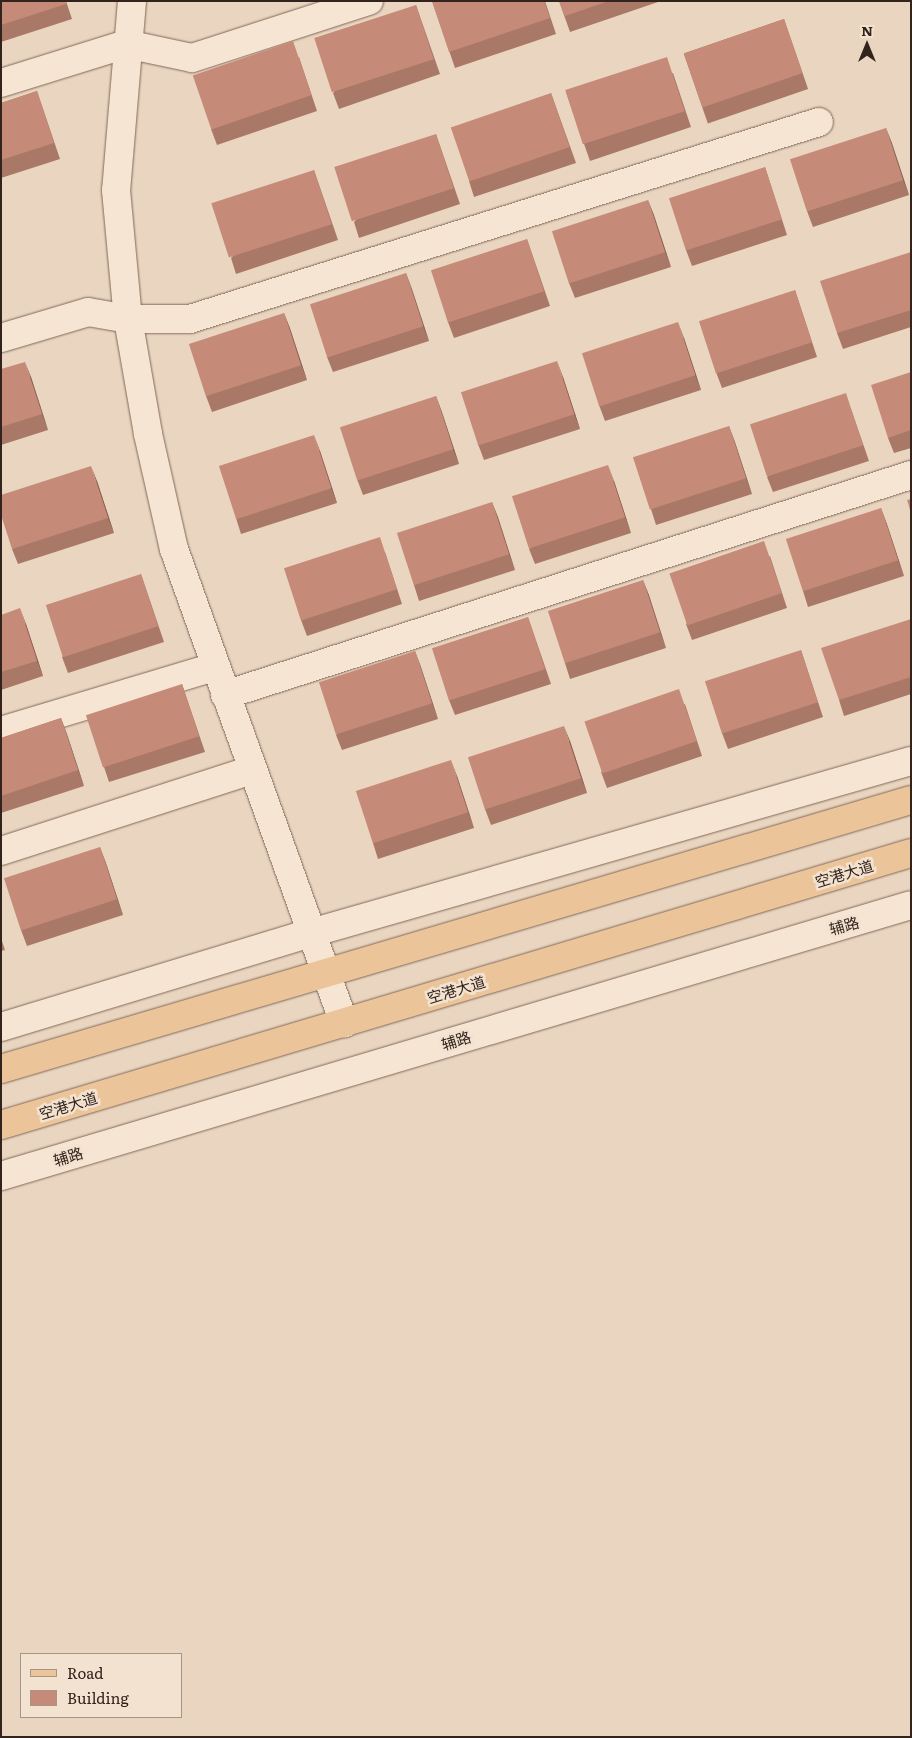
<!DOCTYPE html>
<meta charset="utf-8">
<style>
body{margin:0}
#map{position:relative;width:912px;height:1738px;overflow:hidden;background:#ead6c0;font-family:Literata,"Noto Sans SC",serif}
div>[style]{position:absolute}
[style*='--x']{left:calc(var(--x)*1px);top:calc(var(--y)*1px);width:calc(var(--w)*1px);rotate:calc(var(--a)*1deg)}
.roads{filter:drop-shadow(0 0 1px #816859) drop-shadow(0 0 1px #816859)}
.minor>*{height:28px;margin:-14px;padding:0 14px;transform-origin:14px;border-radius:14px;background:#f6e5d2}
.tertiary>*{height:28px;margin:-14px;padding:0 14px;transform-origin:14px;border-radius:14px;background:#f6e5d2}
.primary>*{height:28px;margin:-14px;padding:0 14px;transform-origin:14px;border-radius:14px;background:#ebc499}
.wall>*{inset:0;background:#aa7867;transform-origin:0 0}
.shaded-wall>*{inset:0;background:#8b6154}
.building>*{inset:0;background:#c68b78;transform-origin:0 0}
span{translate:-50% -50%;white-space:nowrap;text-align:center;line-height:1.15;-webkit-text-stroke:5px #f2e2cf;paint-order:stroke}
.street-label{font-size:15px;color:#32231d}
.frame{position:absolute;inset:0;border:2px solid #32231d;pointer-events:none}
.legend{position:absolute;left:20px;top:1653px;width:162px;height:65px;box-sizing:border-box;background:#f2e2cf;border:1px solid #a59688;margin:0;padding:6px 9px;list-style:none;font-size:15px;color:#32231d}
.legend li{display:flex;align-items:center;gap:10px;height:25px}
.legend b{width:25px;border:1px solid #a59688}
.north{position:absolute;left:842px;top:20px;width:50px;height:50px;-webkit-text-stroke:4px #f2e2cf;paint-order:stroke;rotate:0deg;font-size:14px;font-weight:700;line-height:20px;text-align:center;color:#32231d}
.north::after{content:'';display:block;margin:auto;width:18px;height:22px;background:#32231d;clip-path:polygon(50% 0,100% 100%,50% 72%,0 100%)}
</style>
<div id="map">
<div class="roads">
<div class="minor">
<div style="--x:132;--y:1;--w:190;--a:94.8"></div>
<div style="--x:116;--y:190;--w:130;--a:84.7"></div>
<div style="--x:128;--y:319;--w:117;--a:80.1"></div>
<div style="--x:148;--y:434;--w:118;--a:77.3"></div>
<div style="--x:174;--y:549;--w:504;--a:70.27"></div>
<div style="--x:1;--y:83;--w:131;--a:-17.3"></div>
<div style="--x:126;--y:44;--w:67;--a:12"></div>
<div style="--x:192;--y:58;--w:186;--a:-17.9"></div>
<div style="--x:1;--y:338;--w:91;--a:-16.6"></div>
<div style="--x:88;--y:312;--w:41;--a:9.9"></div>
<div style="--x:128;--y:319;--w:62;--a:0"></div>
<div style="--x:190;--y:319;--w:659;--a:-17.39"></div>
<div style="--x:225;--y:695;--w:720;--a:-17.78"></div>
<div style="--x:1;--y:731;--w:223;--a:-16.7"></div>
<div style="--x:1;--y:851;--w:264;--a:-17.9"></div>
</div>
<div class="tertiary">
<div style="--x:1;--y:1027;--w:324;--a:-16.9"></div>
<div style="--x:311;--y:933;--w:624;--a:-16"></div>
<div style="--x:1;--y:1176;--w:949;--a:-16.58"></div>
</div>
<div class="primary">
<div style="--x:1;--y:1069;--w:949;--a:-16.47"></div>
<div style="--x:1;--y:1125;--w:950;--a:-16.64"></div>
</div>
</div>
<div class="wall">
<div style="clip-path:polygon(1px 1px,66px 1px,72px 19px,1px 42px)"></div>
<div style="clip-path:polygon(432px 1px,545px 1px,556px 34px,455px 68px)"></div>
<div style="clip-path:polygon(559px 1px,661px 1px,570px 32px)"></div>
<div style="clip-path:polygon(416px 5px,440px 74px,339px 109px,333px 93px)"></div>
<div style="left:784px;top:19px;width:74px;height:106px;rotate:71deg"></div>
<div style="clip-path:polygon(299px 57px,317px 111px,217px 145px,211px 129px)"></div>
<div style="clip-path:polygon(673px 73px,691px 127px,590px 161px,566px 92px)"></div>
<div style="clip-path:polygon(37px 91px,60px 159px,1px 178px,1px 103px)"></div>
<div style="clip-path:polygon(551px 93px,576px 163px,474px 197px,469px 181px)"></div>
<div style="clip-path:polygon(886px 128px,909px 195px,813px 227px,807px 211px)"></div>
<div style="clip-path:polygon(436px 134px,460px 204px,359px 238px,354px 222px)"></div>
<div style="clip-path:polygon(765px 167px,787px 235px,692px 266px,686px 250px)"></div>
<div style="clip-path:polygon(314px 170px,338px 240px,236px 274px,231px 258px)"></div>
<div style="clip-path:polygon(648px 200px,671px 267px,575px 298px,569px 283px)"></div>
<div style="clip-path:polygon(527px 239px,550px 306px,454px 338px,448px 322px)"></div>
<div style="clip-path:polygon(911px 252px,911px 327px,843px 349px,837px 333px)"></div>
<div style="clip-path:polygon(406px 273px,429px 341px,333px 372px,327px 357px)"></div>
<div style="clip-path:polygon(795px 290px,817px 357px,722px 388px,716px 372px)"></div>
<div style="clip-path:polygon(284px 313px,307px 380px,212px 412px,206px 396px)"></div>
<div style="clip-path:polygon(684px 338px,701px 390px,605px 421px,599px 405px)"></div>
<div style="clip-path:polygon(1px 369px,31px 377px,48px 430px,1px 445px)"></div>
<div style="clip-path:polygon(911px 372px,911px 448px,894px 453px,888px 438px)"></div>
<div style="clip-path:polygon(563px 377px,580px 429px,484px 460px,478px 444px)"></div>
<div style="clip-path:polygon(436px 396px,459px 464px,363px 495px,357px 479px)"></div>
<div style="clip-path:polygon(851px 409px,869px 461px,773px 492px,767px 477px)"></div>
<div style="clip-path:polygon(729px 426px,752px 494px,656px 525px,651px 509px)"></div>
<div style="clip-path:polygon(320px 451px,337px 503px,241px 534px,236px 518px)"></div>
<div style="clip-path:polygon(97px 481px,114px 533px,18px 564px,12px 549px)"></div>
<div style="clip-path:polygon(614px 481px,631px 533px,535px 564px,529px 549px)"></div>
<div style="clip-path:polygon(492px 502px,515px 570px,419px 601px,414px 585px)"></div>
<div style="clip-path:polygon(881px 508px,904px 576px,808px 607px,803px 591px)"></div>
<div style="clip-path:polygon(385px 552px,402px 604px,307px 636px,301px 620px)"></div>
<div style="clip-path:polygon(770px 556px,787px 608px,692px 640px,686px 624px)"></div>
<div style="clip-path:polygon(141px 574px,164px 642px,68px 673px,62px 657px)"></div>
<div style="clip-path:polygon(643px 580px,666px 648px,570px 679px,565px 663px)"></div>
<div style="clip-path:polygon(1px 615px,26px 624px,43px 676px,1px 690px)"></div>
<div style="clip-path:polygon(528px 617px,551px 684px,455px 715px,449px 700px)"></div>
<div style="clip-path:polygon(911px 619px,911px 694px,844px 716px,839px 700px)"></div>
<div style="clip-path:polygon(801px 650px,823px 717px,728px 749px,722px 733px)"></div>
<div style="clip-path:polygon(415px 651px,438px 719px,342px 750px,336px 735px)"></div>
<div style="clip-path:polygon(182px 684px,205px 752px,109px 782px,104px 767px)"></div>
<div style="clip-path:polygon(685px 704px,702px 756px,607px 788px,601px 772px)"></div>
<div style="clip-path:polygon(61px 718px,84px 786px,1px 813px,1px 738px)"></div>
<div style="clip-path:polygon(570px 741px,587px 793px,491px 825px,485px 809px)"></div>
<div style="clip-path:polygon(457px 776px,474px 828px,378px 859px,373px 843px)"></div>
<div style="clip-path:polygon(100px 847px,123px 915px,27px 946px,21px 930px)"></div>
<div style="clip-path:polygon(1px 938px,5px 950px,1px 951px)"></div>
</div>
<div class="shaded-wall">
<div style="clip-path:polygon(886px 128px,892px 143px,909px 195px,903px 180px)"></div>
<div style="clip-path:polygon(648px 200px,654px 215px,671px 267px,665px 252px)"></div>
<div style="clip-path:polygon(406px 273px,412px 289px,429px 341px,423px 326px)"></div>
<div style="clip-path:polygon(284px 313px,290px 328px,307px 380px,301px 365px)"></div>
<div style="clip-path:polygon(678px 322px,684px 338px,701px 390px,695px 375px)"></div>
<div style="clip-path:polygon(557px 361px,563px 377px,580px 429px,574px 414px)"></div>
<div style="clip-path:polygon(25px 362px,31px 377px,48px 430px,42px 414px)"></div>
<div style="clip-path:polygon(436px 396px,442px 412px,459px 464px,453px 449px)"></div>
<div style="clip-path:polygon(729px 426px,735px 442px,752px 494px,746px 478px)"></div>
<div style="clip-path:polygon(314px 435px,320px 451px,337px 503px,331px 488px)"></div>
<div style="clip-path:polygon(608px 465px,614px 481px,631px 533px,625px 517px)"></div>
<div style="clip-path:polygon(91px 466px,97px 481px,114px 533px,108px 518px)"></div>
<div style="clip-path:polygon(492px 502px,498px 517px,515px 570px,509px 554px)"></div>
<div style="clip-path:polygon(881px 508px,887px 524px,904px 576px,898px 560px)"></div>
<div style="clip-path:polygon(643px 580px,649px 595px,666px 648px,660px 632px)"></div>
<div style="clip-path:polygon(20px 608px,26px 624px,43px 676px,37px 661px)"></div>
<div style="clip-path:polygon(415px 651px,421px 667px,438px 719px,432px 703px)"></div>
<div style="clip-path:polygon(61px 718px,67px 734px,84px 786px,78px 770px)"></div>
<div style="clip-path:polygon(564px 726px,570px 741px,587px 793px,581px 778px)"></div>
<div style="clip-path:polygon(451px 760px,457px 776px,474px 828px,468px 812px)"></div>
<div style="clip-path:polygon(100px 847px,106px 863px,123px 915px,117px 899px)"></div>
</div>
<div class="building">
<div style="clip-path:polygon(1px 1px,66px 1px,66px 4px,1px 25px)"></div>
<div style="clip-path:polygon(432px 1px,544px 1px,550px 18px,449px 52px)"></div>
<div style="clip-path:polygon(559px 1px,609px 1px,565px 16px)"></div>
<div style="left:416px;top:5px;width:57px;height:107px;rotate:72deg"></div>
<div style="left:784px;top:19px;width:57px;height:106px;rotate:71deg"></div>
<div style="left:293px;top:41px;width:57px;height:106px;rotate:71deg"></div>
<div style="left:667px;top:57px;width:57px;height:107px;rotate:72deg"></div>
<div style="clip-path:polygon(37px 91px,54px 143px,1px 160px,1px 103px)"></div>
<div style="left:551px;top:93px;width:57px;height:106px;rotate:71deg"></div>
<div style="left:886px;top:128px;width:55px;height:101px;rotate:72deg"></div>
<div style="left:436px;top:134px;width:57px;height:107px;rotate:72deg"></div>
<div style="left:765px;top:167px;width:55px;height:101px;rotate:72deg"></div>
<div style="left:314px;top:170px;width:57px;height:108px;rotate:72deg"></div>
<div style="left:648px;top:200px;width:55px;height:101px;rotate:72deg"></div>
<div style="left:527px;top:239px;width:55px;height:101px;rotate:72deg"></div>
<div style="clip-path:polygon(911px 252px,911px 310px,837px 333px,820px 281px)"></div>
<div style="left:406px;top:273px;width:56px;height:101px;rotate:72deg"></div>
<div style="left:795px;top:290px;width:55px;height:101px;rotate:72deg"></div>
<div style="left:284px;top:313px;width:55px;height:100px;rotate:72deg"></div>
<div style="left:678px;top:322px;width:56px;height:101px;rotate:72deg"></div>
<div style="left:557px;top:361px;width:56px;height:101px;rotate:72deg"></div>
<div style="clip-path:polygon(25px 362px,42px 414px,1px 427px,1px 369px)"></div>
<div style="clip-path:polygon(911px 372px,911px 430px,888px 438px,871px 385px)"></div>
<div style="left:846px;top:393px;width:55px;height:101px;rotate:72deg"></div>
<div style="left:436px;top:396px;width:56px;height:101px;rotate:72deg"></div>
<div style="left:729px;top:426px;width:55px;height:101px;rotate:72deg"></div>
<div style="left:314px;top:435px;width:56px;height:100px;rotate:72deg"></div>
<div style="left:608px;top:465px;width:55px;height:101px;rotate:72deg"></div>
<div style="clip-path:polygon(91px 466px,108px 518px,12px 549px,1px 515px,1px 495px)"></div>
<div style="clip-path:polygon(911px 499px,911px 513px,907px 500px)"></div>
<div style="left:492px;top:502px;width:55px;height:100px;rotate:72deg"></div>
<div style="left:881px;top:508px;width:55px;height:100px;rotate:72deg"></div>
<div style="left:380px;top:537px;width:55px;height:101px;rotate:72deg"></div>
<div style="left:764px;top:541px;width:55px;height:100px;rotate:71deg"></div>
<div style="left:141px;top:574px;width:55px;height:100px;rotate:72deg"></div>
<div style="left:643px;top:580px;width:55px;height:100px;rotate:72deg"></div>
<div style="clip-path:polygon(20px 608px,37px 661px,1px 672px,1px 615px)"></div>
<div style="left:528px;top:617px;width:55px;height:101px;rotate:72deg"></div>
<div style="clip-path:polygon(911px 619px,911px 677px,839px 700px,821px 648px)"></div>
<div style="left:801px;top:650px;width:55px;height:101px;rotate:72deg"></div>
<div style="left:415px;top:651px;width:55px;height:101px;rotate:72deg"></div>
<div style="left:182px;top:684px;width:55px;height:101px;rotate:72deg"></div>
<div style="left:679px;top:689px;width:55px;height:100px;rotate:71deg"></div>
<div style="clip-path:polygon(61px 718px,78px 770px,1px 796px,1px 738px)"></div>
<div style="left:564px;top:726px;width:55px;height:101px;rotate:72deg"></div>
<div style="left:451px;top:760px;width:55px;height:100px;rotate:72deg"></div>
<div style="left:100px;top:847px;width:55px;height:101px;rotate:72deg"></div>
</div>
<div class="street-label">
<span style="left:844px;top:873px;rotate:-17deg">空港大道</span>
<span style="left:844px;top:925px;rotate:-16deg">辅路</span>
<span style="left:456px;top:989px;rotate:-17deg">空港大道</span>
<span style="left:456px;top:1040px;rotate:-17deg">辅路</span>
<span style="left:68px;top:1105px;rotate:-17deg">空港大道</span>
<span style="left:68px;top:1156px;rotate:-17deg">辅路</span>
</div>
<div class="frame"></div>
<ul class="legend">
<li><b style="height:6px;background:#ebc499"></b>Road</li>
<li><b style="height:14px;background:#c68b78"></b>Building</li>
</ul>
<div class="north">N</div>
</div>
